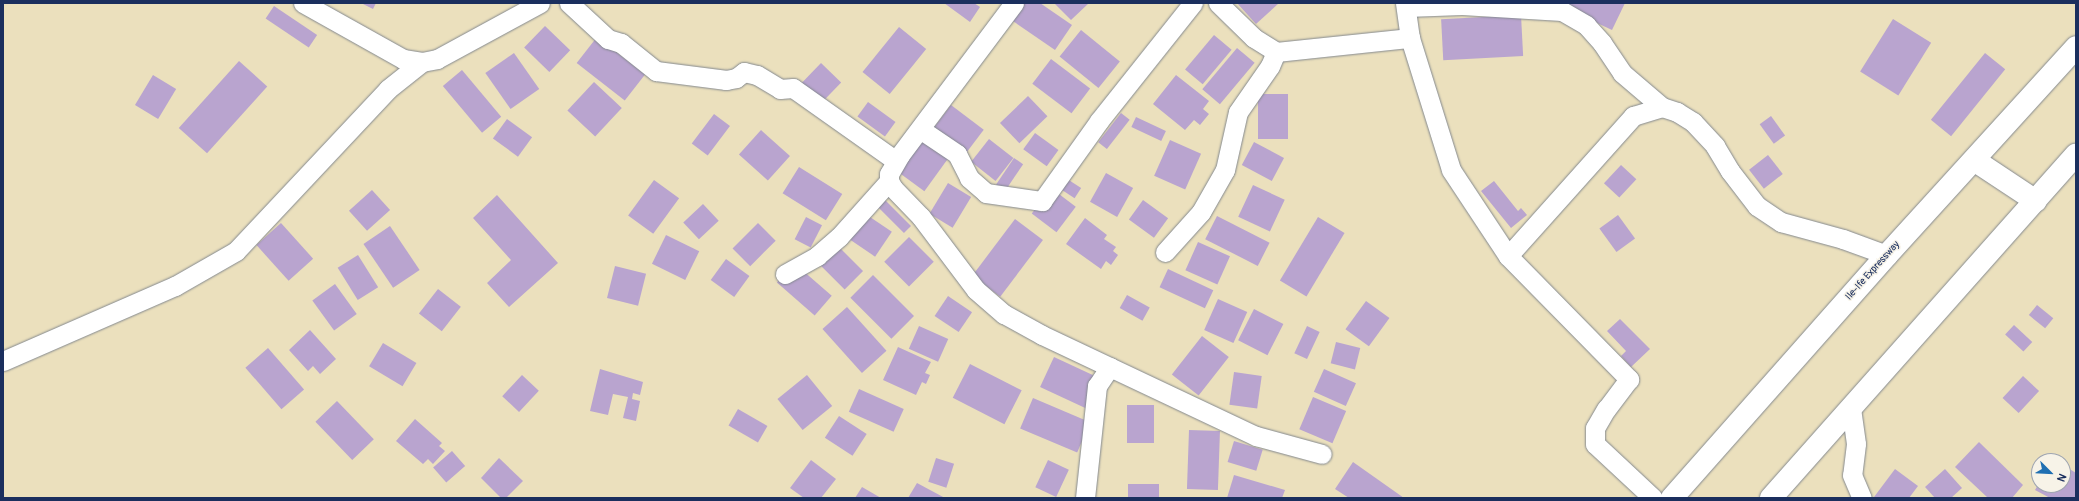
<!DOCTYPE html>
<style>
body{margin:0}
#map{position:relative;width:2079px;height:501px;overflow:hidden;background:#ebe0bd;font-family:Pangolin,sans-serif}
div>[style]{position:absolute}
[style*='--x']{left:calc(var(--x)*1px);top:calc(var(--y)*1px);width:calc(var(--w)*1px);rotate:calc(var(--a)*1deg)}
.building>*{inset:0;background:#b9a4cf;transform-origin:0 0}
.roads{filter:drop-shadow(0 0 1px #83888e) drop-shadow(0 0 1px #83888e)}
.minor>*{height:19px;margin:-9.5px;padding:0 9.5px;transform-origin:9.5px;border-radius:9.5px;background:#fff}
.trunk>*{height:22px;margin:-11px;padding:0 11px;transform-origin:11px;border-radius:11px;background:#fff}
span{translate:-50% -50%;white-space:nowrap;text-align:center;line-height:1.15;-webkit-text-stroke:3px #f7f3e8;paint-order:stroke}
.street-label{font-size:10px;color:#1b2f5e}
.frame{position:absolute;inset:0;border:4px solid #1b2f5e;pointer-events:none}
.north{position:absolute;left:2031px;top:453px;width:40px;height:40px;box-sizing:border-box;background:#f7f3e8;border:1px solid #9fa5b1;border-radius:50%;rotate:114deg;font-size:11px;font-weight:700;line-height:16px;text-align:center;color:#1b2f5e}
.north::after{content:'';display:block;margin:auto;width:14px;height:18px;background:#1f6fb2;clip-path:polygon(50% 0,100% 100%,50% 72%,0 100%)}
</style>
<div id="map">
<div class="building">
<div style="clip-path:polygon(361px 3px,376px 3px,373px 9px)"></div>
<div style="clip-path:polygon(944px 3px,974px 3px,980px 7px,970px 22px)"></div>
<div style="clip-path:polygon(1021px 3px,1040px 3px,1072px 25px,1055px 50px,1010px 19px)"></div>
<div style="clip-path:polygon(1054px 3px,1089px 3px,1071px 20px)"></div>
<div style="clip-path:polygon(1237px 3px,1279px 3px,1256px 24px)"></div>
<div style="clip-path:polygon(1568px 3px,1625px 3px,1612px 30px,1565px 8px)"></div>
<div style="left:274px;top:6px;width:52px;height:15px;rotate:34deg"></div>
<div style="left:1521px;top:15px;width:41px;height:80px;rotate:87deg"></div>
<div style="left:1893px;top:19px;width:45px;height:62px;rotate:32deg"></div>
<div style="left:545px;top:26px;width:35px;height:30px;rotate:44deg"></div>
<div style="left:899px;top:27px;width:35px;height:58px;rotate:39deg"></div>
<div style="left:1081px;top:30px;width:50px;height:34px;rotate:39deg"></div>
<div style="left:1214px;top:35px;width:23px;height:45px;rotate:40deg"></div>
<div style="left:597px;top:37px;width:61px;height:33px;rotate:38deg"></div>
<div style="left:1237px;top:48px;width:23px;height:54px;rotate:40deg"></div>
<div style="left:514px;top:53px;width:44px;height:35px;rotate:55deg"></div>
<div style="left:1985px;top:53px;width:26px;height:86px;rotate:39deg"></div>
<div style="left:1051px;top:59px;width:49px;height:31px;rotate:37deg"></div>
<div style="left:239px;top:61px;width:38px;height:90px;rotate:42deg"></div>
<div style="left:821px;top:63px;width:28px;height:33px;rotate:44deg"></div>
<div style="left:462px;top:70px;width:61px;height:25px;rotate:50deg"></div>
<div style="left:153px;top:75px;width:27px;height:35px;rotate:31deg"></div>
<div style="clip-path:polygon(1176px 75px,1209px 101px,1203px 109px,1209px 114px,1200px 125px,1194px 120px,1185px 130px,1153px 104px)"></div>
<div style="left:594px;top:82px;width:38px;height:39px;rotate:43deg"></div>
<div style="left:1258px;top:94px;width:30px;height:45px"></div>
<div style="left:1028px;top:96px;width:28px;height:39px;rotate:46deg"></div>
<div style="left:868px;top:102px;width:34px;height:18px;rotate:36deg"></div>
<div style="left:951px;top:105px;width:41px;height:28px;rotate:37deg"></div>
<div style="left:1121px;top:113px;width:11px;height:37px;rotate:38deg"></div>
<div style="left:714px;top:114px;width:20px;height:37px;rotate:37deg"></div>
<div style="left:1771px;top:116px;width:24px;height:14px;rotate:54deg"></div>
<div style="left:1136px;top:117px;width:33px;height:11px;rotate:25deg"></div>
<div style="left:507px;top:119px;width:31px;height:24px;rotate:36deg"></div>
<div style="left:761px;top:130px;width:39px;height:33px;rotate:42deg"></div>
<div style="left:1035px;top:133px;width:29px;height:20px;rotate:36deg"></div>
<div style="left:989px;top:139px;width:31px;height:29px;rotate:38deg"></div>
<div style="left:922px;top:140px;width:32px;height:40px;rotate:36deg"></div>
<div style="left:1170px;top:140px;width:34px;height:39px;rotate:24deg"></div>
<div style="left:1254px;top:142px;width:34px;height:26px;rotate:28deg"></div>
<div style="left:1768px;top:155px;width:24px;height:24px;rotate:52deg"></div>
<div style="left:1014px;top:158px;width:11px;height:32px;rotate:34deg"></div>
<div style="left:1621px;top:165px;width:21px;height:25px;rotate:43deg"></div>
<div style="left:799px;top:167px;width:51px;height:31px;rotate:32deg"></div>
<div style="left:1106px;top:173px;width:31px;height:33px;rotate:29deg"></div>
<div style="left:1061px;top:175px;width:24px;height:12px;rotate:33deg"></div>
<div style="left:654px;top:180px;width:31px;height:44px;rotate:36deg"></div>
<div style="clip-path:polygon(1494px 181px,1518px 211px,1521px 208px,1527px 215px,1511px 228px,1481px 191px)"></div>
<div style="left:948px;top:183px;width:27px;height:36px;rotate:31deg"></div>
<div style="left:1253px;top:185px;width:35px;height:35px;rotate:25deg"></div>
<div style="left:1051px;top:188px;width:31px;height:32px;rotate:37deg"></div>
<div style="left:372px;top:190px;width:27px;height:31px;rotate:48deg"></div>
<div style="clip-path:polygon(497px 195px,558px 263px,509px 307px,487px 283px,511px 260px,473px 218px)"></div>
<div style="left:882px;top:197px;width:41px;height:10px;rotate:45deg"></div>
<div style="left:1143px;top:200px;width:31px;height:24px;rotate:36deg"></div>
<div style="left:703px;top:204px;width:23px;height:27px;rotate:47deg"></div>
<div style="left:867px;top:215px;width:30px;height:30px;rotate:34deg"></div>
<div style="left:1618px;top:215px;width:29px;height:23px;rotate:54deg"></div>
<div style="left:1217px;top:216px;width:59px;height:26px;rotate:27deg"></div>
<div style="left:806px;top:217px;width:18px;height:25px;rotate:27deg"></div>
<div style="left:1318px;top:217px;width:31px;height:74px;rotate:31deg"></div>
<div style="clip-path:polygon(1085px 218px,1107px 235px,1104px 239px,1116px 247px,1113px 251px,1118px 255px,1111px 265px,1106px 261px,1101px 269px,1066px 244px)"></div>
<div style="left:1015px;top:219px;width:35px;height:71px;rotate:37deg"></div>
<div style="left:281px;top:223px;width:48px;height:33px;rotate:48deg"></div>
<div style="left:758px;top:223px;width:25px;height:36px;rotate:45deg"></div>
<div style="left:390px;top:226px;width:53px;height:32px;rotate:56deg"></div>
<div style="left:666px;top:235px;width:37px;height:32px;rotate:26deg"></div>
<div style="left:909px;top:237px;width:35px;height:35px;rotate:45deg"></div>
<div style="left:1198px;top:242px;width:35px;height:31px;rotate:24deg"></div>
<div style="left:839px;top:247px;width:34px;height:26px;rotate:45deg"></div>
<div style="left:358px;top:255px;width:38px;height:24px;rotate:58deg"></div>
<div style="left:726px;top:259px;width:29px;height:26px;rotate:36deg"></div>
<div style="left:794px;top:263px;width:50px;height:26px;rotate:41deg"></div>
<div style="left:615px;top:266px;width:32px;height:33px;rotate:14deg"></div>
<div style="left:1168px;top:269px;width:50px;height:20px;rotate:25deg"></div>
<div style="left:873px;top:275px;width:58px;height:32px;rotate:45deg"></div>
<div style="left:335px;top:284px;width:37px;height:28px;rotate:54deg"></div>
<div style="left:438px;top:289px;width:29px;height:31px;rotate:38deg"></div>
<div style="left:1127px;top:295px;width:26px;height:15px;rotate:29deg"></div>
<div style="left:948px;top:296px;width:29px;height:24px;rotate:34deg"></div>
<div style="left:1218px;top:299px;width:32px;height:34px;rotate:24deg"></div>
<div style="left:1366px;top:301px;width:29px;height:35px;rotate:36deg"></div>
<div style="left:2037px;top:305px;width:21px;height:13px;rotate:39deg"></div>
<div style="left:847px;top:307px;width:59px;height:33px;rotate:48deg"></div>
<div style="left:1254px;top:309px;width:33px;height:35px;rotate:27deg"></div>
<div style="clip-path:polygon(1620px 319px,1650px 349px,1631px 367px,1621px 356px,1626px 351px,1607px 331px)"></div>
<div style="left:2014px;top:325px;width:25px;height:13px;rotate:43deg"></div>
<div style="left:919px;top:326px;width:32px;height:25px;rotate:24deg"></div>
<div style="left:1307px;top:326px;width:14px;height:30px;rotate:25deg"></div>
<div style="clip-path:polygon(310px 330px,336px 359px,320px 374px,313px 366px,308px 371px,289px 350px)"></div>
<div style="left:1202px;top:336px;width:34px;height:49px;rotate:38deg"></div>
<div style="left:1336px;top:342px;width:25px;height:22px;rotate:14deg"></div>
<div style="left:383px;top:343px;width:39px;height:27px;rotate:31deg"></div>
<div style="clip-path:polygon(898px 347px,931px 362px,925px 373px,930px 375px,926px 384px,922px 382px,916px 395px,883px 380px)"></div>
<div style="left:268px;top:348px;width:55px;height:30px;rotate:49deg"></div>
<div style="left:1054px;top:357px;width:54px;height:33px;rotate:25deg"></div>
<div style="left:970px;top:364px;width:58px;height:38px;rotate:27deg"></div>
<div style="clip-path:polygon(600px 369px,643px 382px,640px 395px,633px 393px,632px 399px,640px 401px,636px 421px,623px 418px,628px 397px,613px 394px,608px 415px,590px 411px)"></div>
<div style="left:1324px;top:369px;width:35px;height:25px;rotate:24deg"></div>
<div style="left:1234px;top:372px;width:28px;height:33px;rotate:8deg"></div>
<div style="left:522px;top:375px;width:23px;height:29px;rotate:43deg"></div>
<div style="left:807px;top:375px;width:40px;height:38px;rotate:51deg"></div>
<div style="left:2023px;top:376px;width:22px;height:30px;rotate:43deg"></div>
<div style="left:859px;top:389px;width:49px;height:25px;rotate:24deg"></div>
<div style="left:1313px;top:397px;width:36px;height:35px;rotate:23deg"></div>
<div style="left:1033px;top:398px;width:62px;height:33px;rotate:23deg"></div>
<div style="left:337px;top:401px;width:53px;height:30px;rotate:46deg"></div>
<div style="left:1127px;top:405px;width:27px;height:38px"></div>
<div style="left:738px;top:409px;width:34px;height:19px;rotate:30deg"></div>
<div style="left:839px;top:416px;width:33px;height:26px;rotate:33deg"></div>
<div style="clip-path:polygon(415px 419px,442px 443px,439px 446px,445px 451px,433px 464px,428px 459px,423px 464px,396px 441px)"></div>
<div style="left:1189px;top:430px;width:31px;height:59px;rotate:2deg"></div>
<div style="left:1234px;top:441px;width:30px;height:22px;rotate:17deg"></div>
<div style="clip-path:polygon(1979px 442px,2023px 485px,2012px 498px,1988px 498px,1955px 467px)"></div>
<div style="left:452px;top:451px;width:20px;height:25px;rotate:49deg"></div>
<div style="clip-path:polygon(499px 458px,523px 481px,506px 498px,501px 498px,481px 478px)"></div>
<div style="left:936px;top:458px;width:19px;height:25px;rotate:18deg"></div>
<div style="clip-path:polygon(811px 460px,836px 479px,821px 498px,804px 498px,790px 488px)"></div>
<div style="left:1048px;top:460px;width:23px;height:30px;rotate:25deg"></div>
<div style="clip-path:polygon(1353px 462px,1404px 498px,1349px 498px,1335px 489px)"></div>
<div style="clip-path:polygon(2063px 465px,2076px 473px,2076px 498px,2050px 498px,2035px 490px,2038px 485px,2063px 485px)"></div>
<div style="clip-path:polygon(1895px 469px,1918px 486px,1909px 498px,1876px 498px,1874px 497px)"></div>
<div style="clip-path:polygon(1945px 469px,1962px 488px,1951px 498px,1935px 498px,1925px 487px)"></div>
<div style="clip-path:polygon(1234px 475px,1285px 490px,1282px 498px,1227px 498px)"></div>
<div style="clip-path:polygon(917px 483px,945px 498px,908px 498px)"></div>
<div style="left:1128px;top:484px;width:31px;height:14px"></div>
<div style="clip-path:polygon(862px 487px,881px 498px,855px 498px)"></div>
</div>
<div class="roads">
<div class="minor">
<div style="--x:303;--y:3;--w:115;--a:29.2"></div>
<div style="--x:403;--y:59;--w:19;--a:9"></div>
<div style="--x:422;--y:62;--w:15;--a:-11"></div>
<div style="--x:437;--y:59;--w:117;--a:-28.5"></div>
<div style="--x:569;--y:3;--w:53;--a:42.7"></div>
<div style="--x:608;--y:39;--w:14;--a:17"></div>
<div style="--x:621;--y:43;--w:45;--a:38.7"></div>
<div style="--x:656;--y:71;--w:71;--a:7.3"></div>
<div style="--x:726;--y:80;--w:10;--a:-11"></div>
<div style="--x:736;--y:78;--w:10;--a:-37"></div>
<div style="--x:744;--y:72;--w:13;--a:13"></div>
<div style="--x:757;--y:75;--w:27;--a:31"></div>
<div style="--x:780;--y:89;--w:13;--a:-4"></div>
<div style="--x:793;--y:88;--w:126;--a:35.3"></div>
<div style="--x:1014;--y:3;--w:190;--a:126.9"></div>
<div style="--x:900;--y:155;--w:22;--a:120"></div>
<div style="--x:889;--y:174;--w:7;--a:90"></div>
<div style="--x:889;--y:181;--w:8;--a:60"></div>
<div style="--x:893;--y:188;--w:40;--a:46"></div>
<div style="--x:921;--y:217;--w:91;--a:53"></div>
<div style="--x:976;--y:290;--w:37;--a:41"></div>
<div style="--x:1004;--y:314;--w:43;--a:28.9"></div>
<div style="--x:1042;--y:335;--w:237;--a:25.3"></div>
<div style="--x:1256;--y:436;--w:68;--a:15.3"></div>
<div style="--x:1218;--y:3;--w:50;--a:44.2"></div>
<div style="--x:1254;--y:38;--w:26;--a:32"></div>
<div style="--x:1276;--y:52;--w:135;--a:-6"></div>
<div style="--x:1405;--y:3;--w:35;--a:82"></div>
<div style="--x:1410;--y:38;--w:138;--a:72.7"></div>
<div style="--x:1451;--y:170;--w:103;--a:56.5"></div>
<div style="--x:1508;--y:256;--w:173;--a:45.5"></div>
<div style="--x:1629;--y:379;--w:38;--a:127"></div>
<div style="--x:1606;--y:409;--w:22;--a:120"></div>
<div style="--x:1595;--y:428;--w:16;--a:90"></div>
<div style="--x:1595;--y:444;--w:79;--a:43"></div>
<div style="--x:1406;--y:7;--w:56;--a:-2"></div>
<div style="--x:1462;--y:5;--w:100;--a:3.4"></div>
<div style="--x:1562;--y:11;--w:28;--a:30"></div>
<div style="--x:1586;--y:25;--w:24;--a:48"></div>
<div style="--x:1602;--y:43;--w:36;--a:56"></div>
<div style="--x:1622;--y:73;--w:52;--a:40.4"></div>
<div style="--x:920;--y:129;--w:45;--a:34"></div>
<div style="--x:957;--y:154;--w:27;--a:63"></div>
<div style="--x:969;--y:178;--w:23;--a:41"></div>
<div style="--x:986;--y:193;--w:57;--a:8.1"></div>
<div style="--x:1042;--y:201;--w:98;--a:-54.5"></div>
<div style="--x:1099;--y:121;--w:151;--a:-51.5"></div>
<div style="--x:1165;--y:252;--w:54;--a:-48"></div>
<div style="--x:1201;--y:212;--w:48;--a:-60.3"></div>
<div style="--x:1225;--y:170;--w:59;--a:-77.4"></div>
<div style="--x:1238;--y:112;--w:56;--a:-55.2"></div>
<div style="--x:1270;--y:66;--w:15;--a:-67"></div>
<div style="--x:1508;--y:256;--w:188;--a:-48.2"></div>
<div style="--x:1633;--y:116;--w:30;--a:-17"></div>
<div style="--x:1662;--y:107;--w:16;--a:18"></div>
<div style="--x:1677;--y:112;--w:19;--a:32"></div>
<div style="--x:1693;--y:122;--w:33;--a:47"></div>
<div style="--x:1715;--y:146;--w:29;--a:59"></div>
<div style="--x:1730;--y:171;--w:44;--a:52.4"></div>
<div style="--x:1757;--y:206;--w:29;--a:34"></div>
<div style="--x:1781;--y:222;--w:64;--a:15.3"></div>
<div style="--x:1843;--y:239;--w:47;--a:20"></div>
<div style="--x:785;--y:274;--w:37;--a:-29"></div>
<div style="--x:817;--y:256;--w:29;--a:-41"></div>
<div style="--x:839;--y:237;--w:75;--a:-48.2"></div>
<div style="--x:3;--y:361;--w:188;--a:-23.6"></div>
<div style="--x:175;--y:286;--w:70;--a:-29.8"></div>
<div style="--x:236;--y:251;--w:222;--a:-46.8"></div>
<div style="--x:388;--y:89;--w:43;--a:-38.5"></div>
<div style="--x:1851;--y:408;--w:36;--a:82"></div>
<div style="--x:1856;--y:444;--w:31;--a:97"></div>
<div style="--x:1852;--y:475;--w:25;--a:67"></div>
<div style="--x:1085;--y:498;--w:113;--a:-83.9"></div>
<div style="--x:1097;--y:386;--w:23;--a:-56"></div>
</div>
<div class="trunk">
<div style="--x:1974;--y:160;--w:74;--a:33.5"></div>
<div style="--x:1672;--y:498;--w:324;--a:-48.5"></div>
<div style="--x:1887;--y:255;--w:281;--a:-47.7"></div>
<div style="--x:1771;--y:498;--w:459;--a:-48.4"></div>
</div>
</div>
<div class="street-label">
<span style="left:1873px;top:271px;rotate:-48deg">Ile-Ife Expressway</span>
</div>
<div class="frame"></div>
<div class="north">N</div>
</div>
